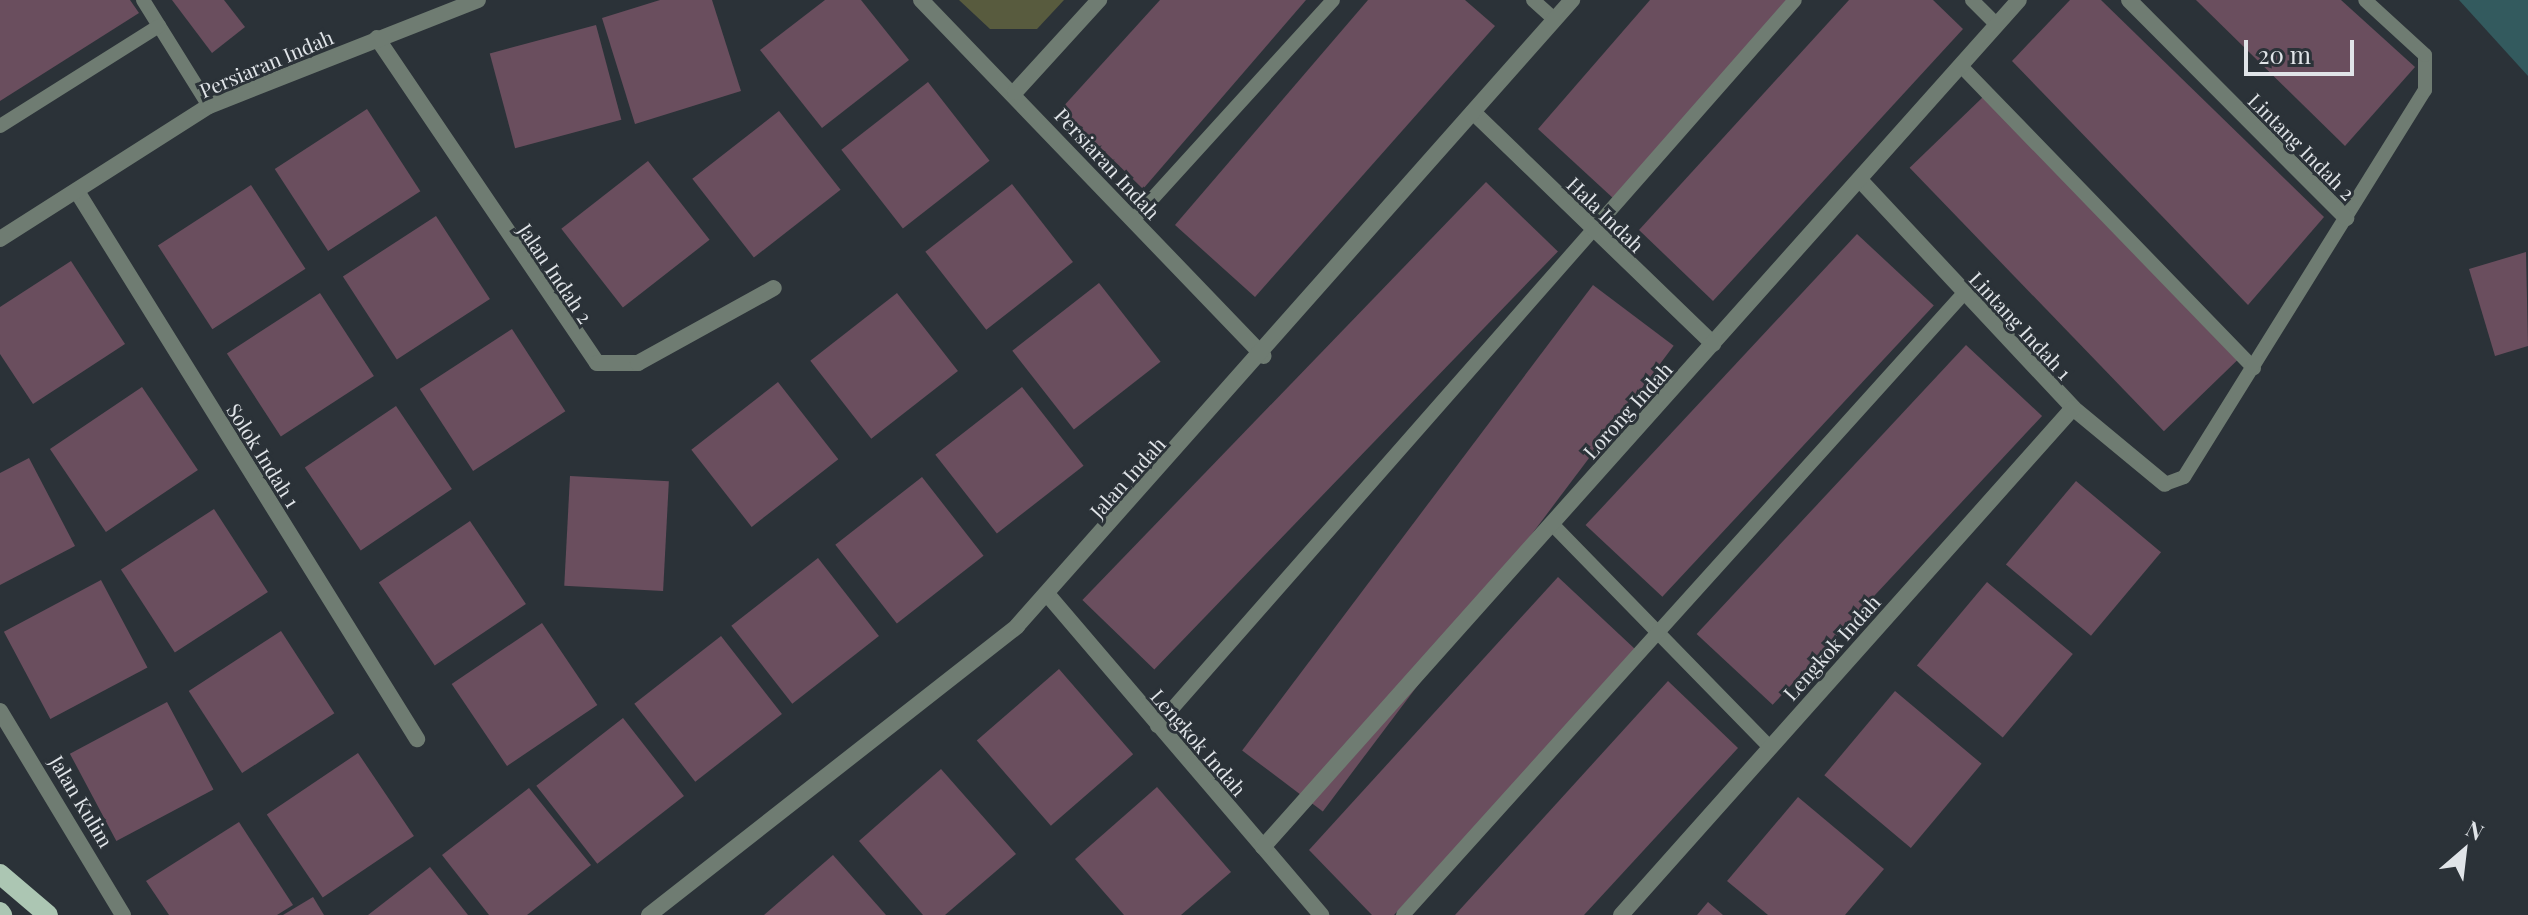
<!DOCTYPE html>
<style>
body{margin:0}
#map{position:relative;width:2528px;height:915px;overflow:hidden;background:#2b3238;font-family:"Playfair Display",serif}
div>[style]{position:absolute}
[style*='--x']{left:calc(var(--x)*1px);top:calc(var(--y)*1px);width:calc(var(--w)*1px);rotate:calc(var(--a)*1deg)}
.forest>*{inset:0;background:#585b3e}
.water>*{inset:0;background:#335a5e}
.building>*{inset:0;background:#6a4e5e;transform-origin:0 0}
.service>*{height:14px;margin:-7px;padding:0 7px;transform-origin:7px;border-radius:7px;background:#6f7c72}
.minor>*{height:16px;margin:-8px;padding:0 8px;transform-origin:8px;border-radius:8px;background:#6f7c72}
.tertiary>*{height:16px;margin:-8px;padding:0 8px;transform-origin:8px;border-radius:8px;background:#6f7c72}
.primary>*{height:20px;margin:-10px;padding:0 10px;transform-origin:10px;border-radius:10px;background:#acc6b3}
span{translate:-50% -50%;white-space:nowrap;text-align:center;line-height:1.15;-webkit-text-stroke:6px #2b3238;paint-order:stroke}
.street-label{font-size:20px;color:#e0e4e8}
.north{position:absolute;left:2424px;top:811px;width:80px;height:80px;-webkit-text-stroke:6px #2b3238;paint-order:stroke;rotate:28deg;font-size:22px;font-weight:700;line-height:32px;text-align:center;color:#e0e4e8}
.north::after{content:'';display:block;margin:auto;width:28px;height:36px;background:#e0e4e8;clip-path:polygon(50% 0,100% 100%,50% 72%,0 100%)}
.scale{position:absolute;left:2244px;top:40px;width:110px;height:36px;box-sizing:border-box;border:4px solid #e0e4e8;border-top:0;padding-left:10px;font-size:24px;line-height:28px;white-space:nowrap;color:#e0e4e8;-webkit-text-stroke:6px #2b3238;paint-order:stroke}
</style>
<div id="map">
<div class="forest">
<div style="clip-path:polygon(959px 0,1064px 0,1037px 29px,990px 29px)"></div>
</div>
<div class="water">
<div style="clip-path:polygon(2459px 0,2528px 0,2528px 76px)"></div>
</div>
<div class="building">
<div style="clip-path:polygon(0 0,130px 0,139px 13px,0 101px)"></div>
<div style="clip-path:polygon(172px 0,224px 0,245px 27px,212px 53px)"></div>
<div style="clip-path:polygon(660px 0,712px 0,741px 91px,635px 124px,602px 18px)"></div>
<div style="clip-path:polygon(825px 0,861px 0,909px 60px,822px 128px,760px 50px)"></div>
<div style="clip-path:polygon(1160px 0,1306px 0,1143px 189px,1061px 109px)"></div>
<div style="clip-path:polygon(1368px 0,1465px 0,1495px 26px,1255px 297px,1175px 225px)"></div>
<div style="clip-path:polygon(1650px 0,1789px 0,1614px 199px,1538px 129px)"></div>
<div style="clip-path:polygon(1849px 0,1933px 0,1963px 29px,1713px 301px,1639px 230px)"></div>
<div style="clip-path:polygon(2070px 0,2101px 0,2324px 217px,2248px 305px,2012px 61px)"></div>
<div style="clip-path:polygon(2196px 0,2341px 0,2415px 67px,2345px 146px)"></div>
<div style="left:596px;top:25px;width:98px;height:110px;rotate:75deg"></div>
<div style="left:928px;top:82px;width:100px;height:110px;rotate:52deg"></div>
<div style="left:1983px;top:97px;width:366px;height:102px;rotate:46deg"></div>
<div style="left:367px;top:109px;width:98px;height:110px;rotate:57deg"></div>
<div style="left:779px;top:111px;width:100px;height:110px;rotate:52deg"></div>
<div style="left:648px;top:161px;width:100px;height:110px;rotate:52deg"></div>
<div style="left:1486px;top:182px;width:100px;height:581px;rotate:44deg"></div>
<div style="left:1012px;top:184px;width:99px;height:110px;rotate:52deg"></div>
<div style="left:251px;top:185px;width:100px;height:111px;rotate:57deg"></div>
<div style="left:436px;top:216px;width:99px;height:111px;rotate:57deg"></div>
<div style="left:1857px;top:234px;width:105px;height:398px;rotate:43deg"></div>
<div style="clip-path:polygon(2526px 252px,2528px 346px,2495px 356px,2469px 269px)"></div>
<div style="clip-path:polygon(71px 261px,125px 344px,33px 404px,0 354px,0 307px)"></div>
<div style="left:1099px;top:283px;width:100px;height:110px;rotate:52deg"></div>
<div style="left:1593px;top:285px;width:101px;height:583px;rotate:37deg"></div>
<div style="left:320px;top:293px;width:99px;height:111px;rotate:57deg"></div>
<div style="left:897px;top:293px;width:99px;height:110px;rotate:52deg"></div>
<div style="left:512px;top:329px;width:98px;height:110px;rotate:57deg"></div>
<div style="left:1966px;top:345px;width:104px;height:395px;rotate:43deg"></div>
<div style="left:778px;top:382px;width:98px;height:110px;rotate:52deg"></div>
<div style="left:142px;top:387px;width:100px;height:111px;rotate:56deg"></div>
<div style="left:1022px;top:387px;width:100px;height:110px;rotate:52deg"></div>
<div style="left:396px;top:406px;width:100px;height:110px;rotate:56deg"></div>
<div style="clip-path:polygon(29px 458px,75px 546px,0 585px,0 473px)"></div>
<div style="left:570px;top:476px;width:99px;height:110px;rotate:3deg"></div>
<div style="left:922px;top:477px;width:100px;height:110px;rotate:52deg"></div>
<div style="left:2076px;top:481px;width:111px;height:109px;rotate:40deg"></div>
<div style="left:214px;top:509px;width:99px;height:111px;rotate:57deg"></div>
<div style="left:470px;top:521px;width:100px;height:110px;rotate:56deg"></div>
<div style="left:818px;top:558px;width:99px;height:110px;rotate:52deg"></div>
<div style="clip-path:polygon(1558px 577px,1636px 650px,1394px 915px,1372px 915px,1309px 850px)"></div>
<div style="left:101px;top:580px;width:99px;height:110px;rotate:62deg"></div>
<div style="left:1987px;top:582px;width:112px;height:109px;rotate:40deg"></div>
<div style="left:542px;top:623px;width:99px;height:109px;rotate:56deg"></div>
<div style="left:281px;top:631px;width:98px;height:110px;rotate:57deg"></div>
<div style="left:721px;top:636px;width:99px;height:110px;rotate:52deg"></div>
<div style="left:1059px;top:669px;width:113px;height:109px;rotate:49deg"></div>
<div style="clip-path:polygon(1668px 681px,1738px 748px,1584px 915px,1455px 915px)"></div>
<div style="left:1895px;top:691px;width:113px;height:110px;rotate:40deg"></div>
<div style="left:167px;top:702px;width:99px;height:110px;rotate:62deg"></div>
<div style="left:623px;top:718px;width:99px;height:110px;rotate:52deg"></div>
<div style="left:358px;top:753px;width:100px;height:110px;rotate:56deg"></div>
<div style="clip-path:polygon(941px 769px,1016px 854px,945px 915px,923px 915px,859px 841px)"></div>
<div style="clip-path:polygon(1157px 787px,1231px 872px,1181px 915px,1124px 915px,1075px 859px)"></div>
<div style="clip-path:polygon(529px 788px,591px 865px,527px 915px,489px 915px,442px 855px)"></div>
<div style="clip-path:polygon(1798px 797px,1884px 869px,1845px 915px,1768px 915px,1727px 881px)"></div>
<div style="clip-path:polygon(239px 822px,293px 905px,277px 915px,169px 915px,146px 881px)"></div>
<div style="clip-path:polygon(833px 855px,886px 915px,764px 915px)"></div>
<div style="clip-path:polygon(430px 867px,468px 915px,368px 915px)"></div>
<div style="clip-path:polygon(313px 897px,324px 915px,283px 915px)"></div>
<div style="clip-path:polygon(1708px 902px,1723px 915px,1697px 915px)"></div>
</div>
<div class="service">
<div style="--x:143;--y:0;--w:125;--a:58.1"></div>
<div style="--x:1533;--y:0;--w:28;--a:42"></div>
<div style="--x:1972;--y:0;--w:35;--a:45"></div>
<div style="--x:1961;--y:66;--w:421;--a:45.9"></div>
<div style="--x:0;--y:126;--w:188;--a:-32.2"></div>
<div style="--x:1133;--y:220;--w:297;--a:-47.7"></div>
<div style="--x:2165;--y:484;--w:20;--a:-20"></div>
<div style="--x:2184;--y:477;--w:456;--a:-58.1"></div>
<div style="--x:2425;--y:90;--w:35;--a:-90"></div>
<div style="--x:2425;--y:55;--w:81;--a:-137.5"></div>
<div style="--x:1552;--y:524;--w:310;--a:45.7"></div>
<div style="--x:1157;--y:726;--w:966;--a:-48.69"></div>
<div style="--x:1403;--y:915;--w:838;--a:-47.95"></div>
</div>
<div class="minor">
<div style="--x:921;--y:0;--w:494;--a:46.1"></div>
<div style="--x:2129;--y:0;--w:308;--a:45.1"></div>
<div style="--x:377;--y:38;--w:392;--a:55.9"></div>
<div style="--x:597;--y:363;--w:41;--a:0"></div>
<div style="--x:638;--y:363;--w:155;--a:-28.9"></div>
<div style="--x:1015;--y:92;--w:125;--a:-47.6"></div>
<div style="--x:1473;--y:112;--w:334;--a:44"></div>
<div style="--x:1860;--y:180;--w:312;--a:46.9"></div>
<div style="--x:2073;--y:408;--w:119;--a:39.6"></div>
<div style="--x:78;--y:193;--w:643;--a:58.16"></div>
<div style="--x:0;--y:239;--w:248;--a:-32.5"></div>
<div style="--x:209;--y:106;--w:289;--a:-21.5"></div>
<div style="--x:1048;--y:595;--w:421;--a:49.5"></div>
<div style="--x:0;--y:711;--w:238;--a:58.9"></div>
<div style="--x:1263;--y:847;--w:1135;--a:-48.25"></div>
<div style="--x:1621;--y:915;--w:679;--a:-48.28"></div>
</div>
<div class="tertiary">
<div style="--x:649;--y:915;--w:468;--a:-38.1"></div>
<div style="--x:1017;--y:626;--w:837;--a:-48.44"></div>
</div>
<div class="primary">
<div style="--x:0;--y:874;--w:63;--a:40.5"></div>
<div style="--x:0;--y:912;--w:4;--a:56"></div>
</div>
<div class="street-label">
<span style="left:266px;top:63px;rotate:-23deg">Persiaran Indah</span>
<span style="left:2302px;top:146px;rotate:45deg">Lintang Indah 2</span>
<span style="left:1108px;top:163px;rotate:47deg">Persiaran Indah</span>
<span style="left:1606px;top:214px;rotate:44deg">Hala Indah</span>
<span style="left:556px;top:273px;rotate:56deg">Jalan Indah 2</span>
<span style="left:2021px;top:325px;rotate:47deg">Lintang Indah 1</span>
<span style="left:1627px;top:410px;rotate:-48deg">Lorong Indah</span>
<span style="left:264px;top:455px;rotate:58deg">Solok Indah 1</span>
<span style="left:1127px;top:477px;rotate:-48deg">Jalan Indah</span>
<span style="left:1831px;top:647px;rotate:-48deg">Lengkok Indah</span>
<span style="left:1199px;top:742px;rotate:49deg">Lengkok Indah</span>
<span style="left:82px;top:801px;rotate:59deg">Jalan Kulim</span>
</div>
<div class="north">N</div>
<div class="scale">20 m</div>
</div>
